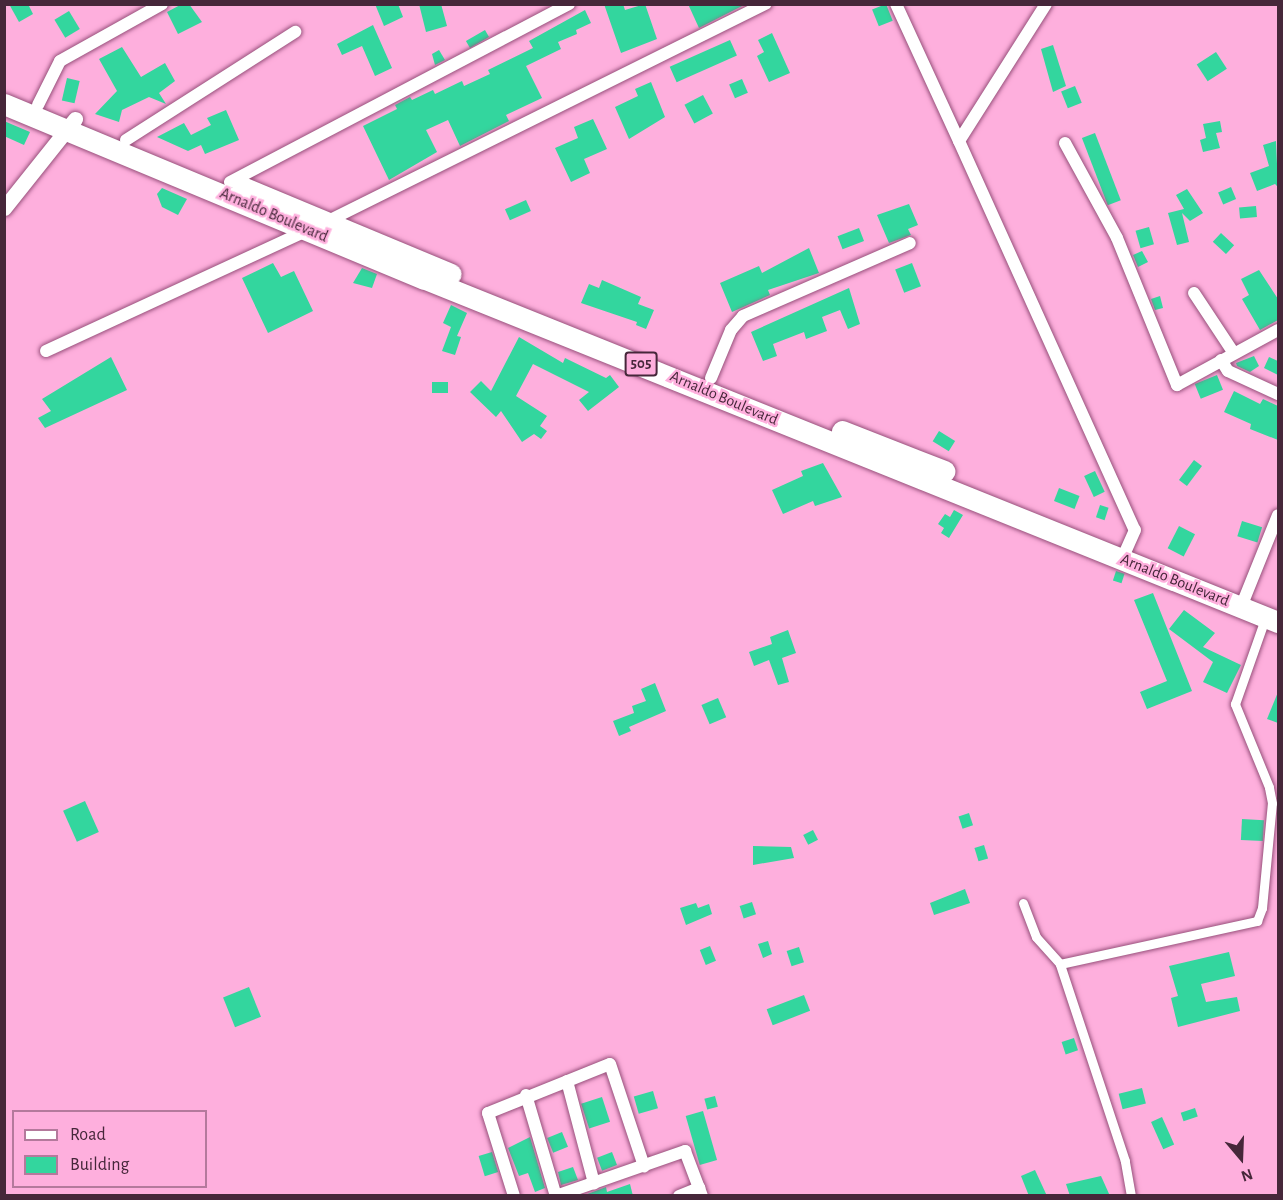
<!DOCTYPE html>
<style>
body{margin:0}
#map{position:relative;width:1283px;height:1200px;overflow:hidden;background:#feafdd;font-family:"Alegreya Sans",sans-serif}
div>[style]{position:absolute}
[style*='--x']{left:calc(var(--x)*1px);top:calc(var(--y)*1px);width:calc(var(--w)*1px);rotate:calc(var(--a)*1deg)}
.building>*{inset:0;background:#33d69e;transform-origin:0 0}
.roads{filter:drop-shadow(0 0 2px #97507b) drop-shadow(0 0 2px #97507b)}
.pedestrian>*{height:9px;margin:-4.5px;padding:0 4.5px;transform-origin:4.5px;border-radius:4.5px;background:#fff}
.minor>*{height:12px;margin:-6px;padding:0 6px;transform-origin:6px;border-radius:6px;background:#fff}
.tertiary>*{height:15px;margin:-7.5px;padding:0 7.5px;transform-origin:7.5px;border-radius:7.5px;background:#fff}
.trunk>*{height:21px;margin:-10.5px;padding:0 10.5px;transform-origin:10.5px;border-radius:10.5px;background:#fff}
span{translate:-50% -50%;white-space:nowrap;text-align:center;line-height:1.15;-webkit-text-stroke:5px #feafdd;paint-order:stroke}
.shield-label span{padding:2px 4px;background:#feafdd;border:2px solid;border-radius:4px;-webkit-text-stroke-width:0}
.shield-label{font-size:15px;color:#46273a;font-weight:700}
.street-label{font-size:16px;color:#46273a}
.frame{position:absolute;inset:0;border:6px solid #46273a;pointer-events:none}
.legend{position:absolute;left:12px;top:1110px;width:195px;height:78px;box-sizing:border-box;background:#feafdd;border:2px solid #b4799c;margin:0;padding:8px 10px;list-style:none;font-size:18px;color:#46273a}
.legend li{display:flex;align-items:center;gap:12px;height:30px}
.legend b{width:30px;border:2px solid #b4799c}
.north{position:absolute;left:1211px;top:1128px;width:60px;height:60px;-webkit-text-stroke:4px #feafdd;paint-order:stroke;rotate:161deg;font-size:16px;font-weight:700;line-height:24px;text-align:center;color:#46273a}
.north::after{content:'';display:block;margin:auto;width:21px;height:27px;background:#46273a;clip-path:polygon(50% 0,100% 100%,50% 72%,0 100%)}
</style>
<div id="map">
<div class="building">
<div style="clip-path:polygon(9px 4px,28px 4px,33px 14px,19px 22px)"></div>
<div style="clip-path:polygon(182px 4px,189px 4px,202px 22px,178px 34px,167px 12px)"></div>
<div style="clip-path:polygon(375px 4px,398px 4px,403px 17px,384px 26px)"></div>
<div style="clip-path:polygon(419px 4px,441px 4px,447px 26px,426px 32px)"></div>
<div style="clip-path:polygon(604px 4px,623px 4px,625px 10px,645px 4px,657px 39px,621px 53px)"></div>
<div style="clip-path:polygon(688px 4px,746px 4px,699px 28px)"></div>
<div style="left:886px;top:4px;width:18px;height:15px;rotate:68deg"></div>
<div style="clip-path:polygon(585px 10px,591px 23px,576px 30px,577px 34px,558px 42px,561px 49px,526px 66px,542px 98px,506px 115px,509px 121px,460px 146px,448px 120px,426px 130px,437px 152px,389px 180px,363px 126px,397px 109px,395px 105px,410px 97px,412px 100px,433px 90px,435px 94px,462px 81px,464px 86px,490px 74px,488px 70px,533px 48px,529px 41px)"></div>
<div style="left:69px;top:11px;width:21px;height:17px;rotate:59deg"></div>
<div style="clip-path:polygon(373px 25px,392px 68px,375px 76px,362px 46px,342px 55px,337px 44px)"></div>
<div style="left:485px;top:30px;width:8px;height:22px;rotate:60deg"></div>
<div style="clip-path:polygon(772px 33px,790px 73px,769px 82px,757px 56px,764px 52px,758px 40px)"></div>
<div style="left:730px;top:40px;width:17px;height:66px;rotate:66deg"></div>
<div style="clip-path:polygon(1053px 45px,1066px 86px,1053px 92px,1041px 49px)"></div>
<div style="clip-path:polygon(122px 47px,141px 77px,165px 63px,175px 81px,159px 93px,166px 104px,149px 97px,122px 110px,119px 122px,95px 114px,117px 91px,99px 59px)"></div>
<div style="clip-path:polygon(439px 50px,445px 60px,435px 65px,432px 54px)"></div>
<div style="left:1216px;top:52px;width:20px;height:23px;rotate:57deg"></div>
<div style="left:67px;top:78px;width:13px;height:23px;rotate:13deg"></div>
<div style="left:742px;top:79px;width:15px;height:14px;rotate:67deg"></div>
<div style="clip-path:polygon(651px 82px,665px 117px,629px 139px,615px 107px,638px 96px,635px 89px)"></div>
<div style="left:1075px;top:86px;width:18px;height:15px;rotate:68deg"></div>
<div style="left:703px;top:95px;width:21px;height:21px;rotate:62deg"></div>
<div style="clip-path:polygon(226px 110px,239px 140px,205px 154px,201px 145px,188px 151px,157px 137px,184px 123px,191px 135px,211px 125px,207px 118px)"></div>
<div style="clip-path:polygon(593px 119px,607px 149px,584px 159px,590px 173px,571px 182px,555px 148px,578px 138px,574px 127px)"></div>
<div style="clip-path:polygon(4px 121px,30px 132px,24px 145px,4px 136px)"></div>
<div style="clip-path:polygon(1220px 121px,1222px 132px,1216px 133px,1220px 148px,1203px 152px,1200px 140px,1206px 138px,1203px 124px)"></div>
<div style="left:1095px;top:133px;width:72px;height:14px;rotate:69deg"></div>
<div style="clip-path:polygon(1276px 141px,1278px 187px,1275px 184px,1257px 191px,1250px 173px,1269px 166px,1263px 145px)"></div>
<div style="left:1231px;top:187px;width:13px;height:14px;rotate:67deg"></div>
<div style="clip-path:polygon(162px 188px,187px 199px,178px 215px,162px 207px,157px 194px)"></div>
<div style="clip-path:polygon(1187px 189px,1203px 213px,1190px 221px,1182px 213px,1189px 242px,1177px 245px,1168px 213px,1184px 209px,1176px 195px)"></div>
<div style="left:526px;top:200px;width:12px;height:23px;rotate:66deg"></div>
<div style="clip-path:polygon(909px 204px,918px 225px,908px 229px,911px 235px,889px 243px,877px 215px)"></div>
<div style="left:1256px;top:206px;width:11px;height:17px;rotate:85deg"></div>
<div style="left:1149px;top:227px;width:18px;height:14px;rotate:74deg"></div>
<div style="left:859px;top:228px;width:14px;height:23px;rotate:69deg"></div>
<div style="left:1221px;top:233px;width:18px;height:12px;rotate:43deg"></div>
<div style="clip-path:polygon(809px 248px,819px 273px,768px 290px,770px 295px,732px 312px,720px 283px,759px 266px,762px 273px)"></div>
<div style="clip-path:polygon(1142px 251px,1148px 262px,1138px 267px,1133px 255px)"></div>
<div style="clip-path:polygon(273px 263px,281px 277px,294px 271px,313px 311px,268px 333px,242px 278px)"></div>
<div style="left:912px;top:263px;width:25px;height:18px;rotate:69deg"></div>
<div style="clip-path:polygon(362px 268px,377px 274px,372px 288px,353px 283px)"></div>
<div style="clip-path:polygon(1259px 270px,1278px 299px,1278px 320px,1260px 330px,1242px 299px,1249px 295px,1241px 279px)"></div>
<div style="clip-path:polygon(602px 280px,641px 297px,638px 304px,654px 310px,646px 329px,636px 325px,637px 322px,581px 303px,589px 284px,599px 288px)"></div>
<div style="clip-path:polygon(849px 288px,860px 324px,848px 329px,840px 310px,822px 317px,827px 331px,806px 339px,804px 332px,773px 344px,777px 356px,763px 361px,751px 332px)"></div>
<div style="clip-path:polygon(1160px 296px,1163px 308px,1155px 310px,1151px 299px)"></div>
<div style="clip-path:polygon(451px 305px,467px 313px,457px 336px,461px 337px,455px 355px,442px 351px,451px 327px,443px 323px)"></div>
<div style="clip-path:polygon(519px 337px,563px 363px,565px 358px,606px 378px,610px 375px,619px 387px,588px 411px,579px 400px,589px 392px,533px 364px,516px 396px,547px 416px,540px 426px,547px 431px,541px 439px,534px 434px,522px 442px,501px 411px,496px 417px,470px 392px,481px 381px,491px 391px)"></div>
<div style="clip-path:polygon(1254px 356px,1259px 366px,1250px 372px,1237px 366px,1236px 363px)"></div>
<div style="clip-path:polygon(111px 357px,127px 390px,45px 428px,38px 418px,51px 411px,42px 399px)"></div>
<div style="clip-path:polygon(1269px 357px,1278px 361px,1278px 375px,1264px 368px)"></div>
<div style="left:1217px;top:375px;width:16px;height:24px;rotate:68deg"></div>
<div style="left:432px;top:382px;width:16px;height:11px"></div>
<div style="clip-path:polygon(1234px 391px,1260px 404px,1263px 399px,1278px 406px,1278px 440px,1250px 429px,1251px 424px,1224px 412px)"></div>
<div style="left:939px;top:431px;width:19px;height:12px;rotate:32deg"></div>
<div style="left:1194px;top:460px;width:10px;height:25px;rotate:37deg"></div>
<div style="clip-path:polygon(823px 463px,842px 497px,815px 506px,813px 501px,783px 514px,772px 490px,803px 476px,801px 471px)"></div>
<div style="left:1095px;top:471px;width:23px;height:12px;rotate:65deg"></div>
<div style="left:1059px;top:488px;width:22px;height:14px;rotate:21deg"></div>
<div style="left:1100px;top:505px;width:9px;height:13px;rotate:18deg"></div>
<div style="clip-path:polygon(954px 510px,963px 515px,949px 538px,941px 533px,944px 528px,938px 524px,945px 514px,950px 517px)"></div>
<div style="left:1242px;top:521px;width:21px;height:16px;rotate:17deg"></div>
<div style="left:1179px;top:526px;width:18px;height:25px;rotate:27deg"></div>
<div style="left:1116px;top:571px;width:9px;height:10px;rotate:18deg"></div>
<div style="clip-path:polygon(1153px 593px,1192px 691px,1147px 709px,1140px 692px,1167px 681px,1134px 600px)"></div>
<div style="clip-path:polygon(1184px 610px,1215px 633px,1203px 647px,1241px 665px,1227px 693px,1203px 682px,1213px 662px,1169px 629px)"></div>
<div style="clip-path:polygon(788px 630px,796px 653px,782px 658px,789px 682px,778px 685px,769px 660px,754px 666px,749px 652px,772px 644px,770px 637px)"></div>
<div style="clip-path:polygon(655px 683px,666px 711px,629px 727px,631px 731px,619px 736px,613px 721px,634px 713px,632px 706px,646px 701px,641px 689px)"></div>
<div style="clip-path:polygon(1278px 692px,1278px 723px,1267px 719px)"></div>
<div style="left:718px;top:698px;width:21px;height:18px;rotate:67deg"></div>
<div style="left:85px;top:801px;width:34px;height:24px;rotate:66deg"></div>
<div style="left:969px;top:813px;width:13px;height:11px;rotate:72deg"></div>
<div style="left:1242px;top:819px;width:22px;height:21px;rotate:3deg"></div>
<div style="left:813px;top:830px;width:11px;height:11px;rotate:63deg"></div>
<div style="left:984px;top:845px;width:14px;height:10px;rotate:73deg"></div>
<div style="clip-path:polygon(753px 846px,791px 847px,794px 858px,753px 865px)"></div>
<div style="clip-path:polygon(965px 889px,970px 903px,934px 915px,930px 903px)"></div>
<div style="left:752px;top:902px;width:13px;height:13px;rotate:72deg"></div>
<div style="clip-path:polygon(696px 903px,698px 908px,709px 904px,712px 914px,686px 925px,680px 908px)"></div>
<div style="clip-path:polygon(768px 941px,772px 954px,763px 958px,758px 944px)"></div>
<div style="left:710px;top:946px;width:16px;height:11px;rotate:68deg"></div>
<div style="left:799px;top:947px;width:16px;height:13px;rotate:72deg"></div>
<div style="clip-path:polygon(1229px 952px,1235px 976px,1201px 984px,1206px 1002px,1237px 997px,1240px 1011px,1178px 1027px,1171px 998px,1178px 996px,1169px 966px)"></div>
<div style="left:249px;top:987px;width:32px;height:28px;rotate:68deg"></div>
<div style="left:804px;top:995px;width:17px;height:40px;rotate:69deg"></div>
<div style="left:1074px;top:1038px;width:13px;height:13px;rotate:72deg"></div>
<div style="left:1142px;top:1088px;width:16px;height:24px;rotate:76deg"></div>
<div style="left:653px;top:1091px;width:18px;height:20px;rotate:74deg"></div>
<div style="left:715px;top:1096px;width:11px;height:11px;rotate:75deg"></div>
<div style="left:602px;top:1097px;width:26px;height:22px;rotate:72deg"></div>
<div style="left:1195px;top:1108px;width:9px;height:15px;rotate:72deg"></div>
<div style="left:703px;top:1111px;width:51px;height:18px;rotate:74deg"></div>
<div style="left:1162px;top:1117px;width:30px;height:12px;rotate:66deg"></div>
<div style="left:562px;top:1132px;width:16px;height:16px;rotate:68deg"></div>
<div style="clip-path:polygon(530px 1137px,545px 1188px,535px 1192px,528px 1173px,519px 1176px,508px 1148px)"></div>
<div style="left:492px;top:1152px;width:21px;height:14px;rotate:73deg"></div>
<div style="left:612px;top:1152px;width:14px;height:16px;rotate:69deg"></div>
<div style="clip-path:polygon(573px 1167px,578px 1180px,561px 1185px,558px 1172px)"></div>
<div style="clip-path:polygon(1035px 1170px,1047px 1196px,1029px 1196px,1021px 1176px)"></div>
<div style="clip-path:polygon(1101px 1176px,1110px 1196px,1070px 1196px,1066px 1184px)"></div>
<div style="clip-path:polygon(630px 1184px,633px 1196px,582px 1196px,606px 1187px,607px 1192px)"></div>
</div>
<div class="roads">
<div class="pedestrian">
<div style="--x:1023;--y:903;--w:36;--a:69"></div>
<div style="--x:1036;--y:937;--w:36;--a:48"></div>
<div style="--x:1131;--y:1196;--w:36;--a:-100"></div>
<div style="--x:1125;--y:1161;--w:207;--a:-108.3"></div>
<div style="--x:1060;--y:964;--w:202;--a:-12.3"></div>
<div style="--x:1257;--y:921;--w:14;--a:-69"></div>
<div style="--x:1262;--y:908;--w:105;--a:-84.6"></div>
<div style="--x:1272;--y:803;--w:16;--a:-101"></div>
<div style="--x:1269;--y:787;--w:90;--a:-112.3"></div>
<div style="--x:1235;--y:704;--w:93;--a:-70.6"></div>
</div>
<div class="minor">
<div style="--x:896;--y:4;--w:151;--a:65.3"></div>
<div style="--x:1046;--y:4;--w:162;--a:122.4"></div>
<div style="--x:959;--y:141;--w:427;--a:65.7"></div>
<div style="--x:1135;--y:530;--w:32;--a:114"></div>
<div style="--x:38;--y:105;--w:49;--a:-63.4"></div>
<div style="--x:60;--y:61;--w:117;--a:-29.2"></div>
<div style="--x:126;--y:140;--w:201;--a:-32.6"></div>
<div style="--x:1065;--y:143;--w:108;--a:61.3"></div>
<div style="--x:1117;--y:238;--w:159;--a:67.8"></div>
<div style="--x:1177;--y:385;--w:115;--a:-28.6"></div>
<div style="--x:230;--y:182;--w:383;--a:-27.7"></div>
<div style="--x:326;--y:222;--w:491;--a:-26.4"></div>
<div style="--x:1194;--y:293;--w:71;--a:56.5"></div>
<div style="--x:46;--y:351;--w:291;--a:-24.8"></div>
<div style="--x:1221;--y:360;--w:13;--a:58"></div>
<div style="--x:1228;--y:371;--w:55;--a:24.7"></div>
<div style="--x:711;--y:378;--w:52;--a:-67.4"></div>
<div style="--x:731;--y:330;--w:18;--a:-49"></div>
<div style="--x:743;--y:316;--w:182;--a:-23.6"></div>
<div style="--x:1241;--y:607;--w:99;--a:-68.1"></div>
<div style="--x:567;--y:1081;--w:106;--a:75.2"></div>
<div style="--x:526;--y:1095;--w:105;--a:73.5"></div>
<div style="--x:514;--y:1196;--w:87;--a:-107.4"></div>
<div style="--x:488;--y:1113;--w:131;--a:-21.9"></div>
<div style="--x:610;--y:1064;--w:108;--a:71.6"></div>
<div style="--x:556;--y:1196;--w:137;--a:-19.2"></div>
<div style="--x:685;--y:1151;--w:48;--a:69.3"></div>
<div style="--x:679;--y:1196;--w:22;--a:-22"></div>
</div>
<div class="tertiary">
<div style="--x:4;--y:208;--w:114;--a:-51.4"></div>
</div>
<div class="trunk">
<div style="--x:4;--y:104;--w:454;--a:22.6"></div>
<div style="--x:423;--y:278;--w:922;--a:21.92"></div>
<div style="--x:242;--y:187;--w:226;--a:22.6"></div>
<div style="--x:842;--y:431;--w:110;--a:21.4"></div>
</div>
</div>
<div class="shield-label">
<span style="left:641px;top:364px">505</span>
</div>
<div class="street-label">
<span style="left:274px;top:215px;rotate:23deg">Arnaldo Boulevard</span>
<span style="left:724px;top:398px;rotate:23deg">Arnaldo Boulevard</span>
<span style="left:1175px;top:580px;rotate:22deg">Arnaldo Boulevard</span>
</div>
<div class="frame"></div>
<ul class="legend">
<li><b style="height:8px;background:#fff"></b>Road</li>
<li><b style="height:16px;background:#33d69e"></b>Building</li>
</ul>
<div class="north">N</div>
</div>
